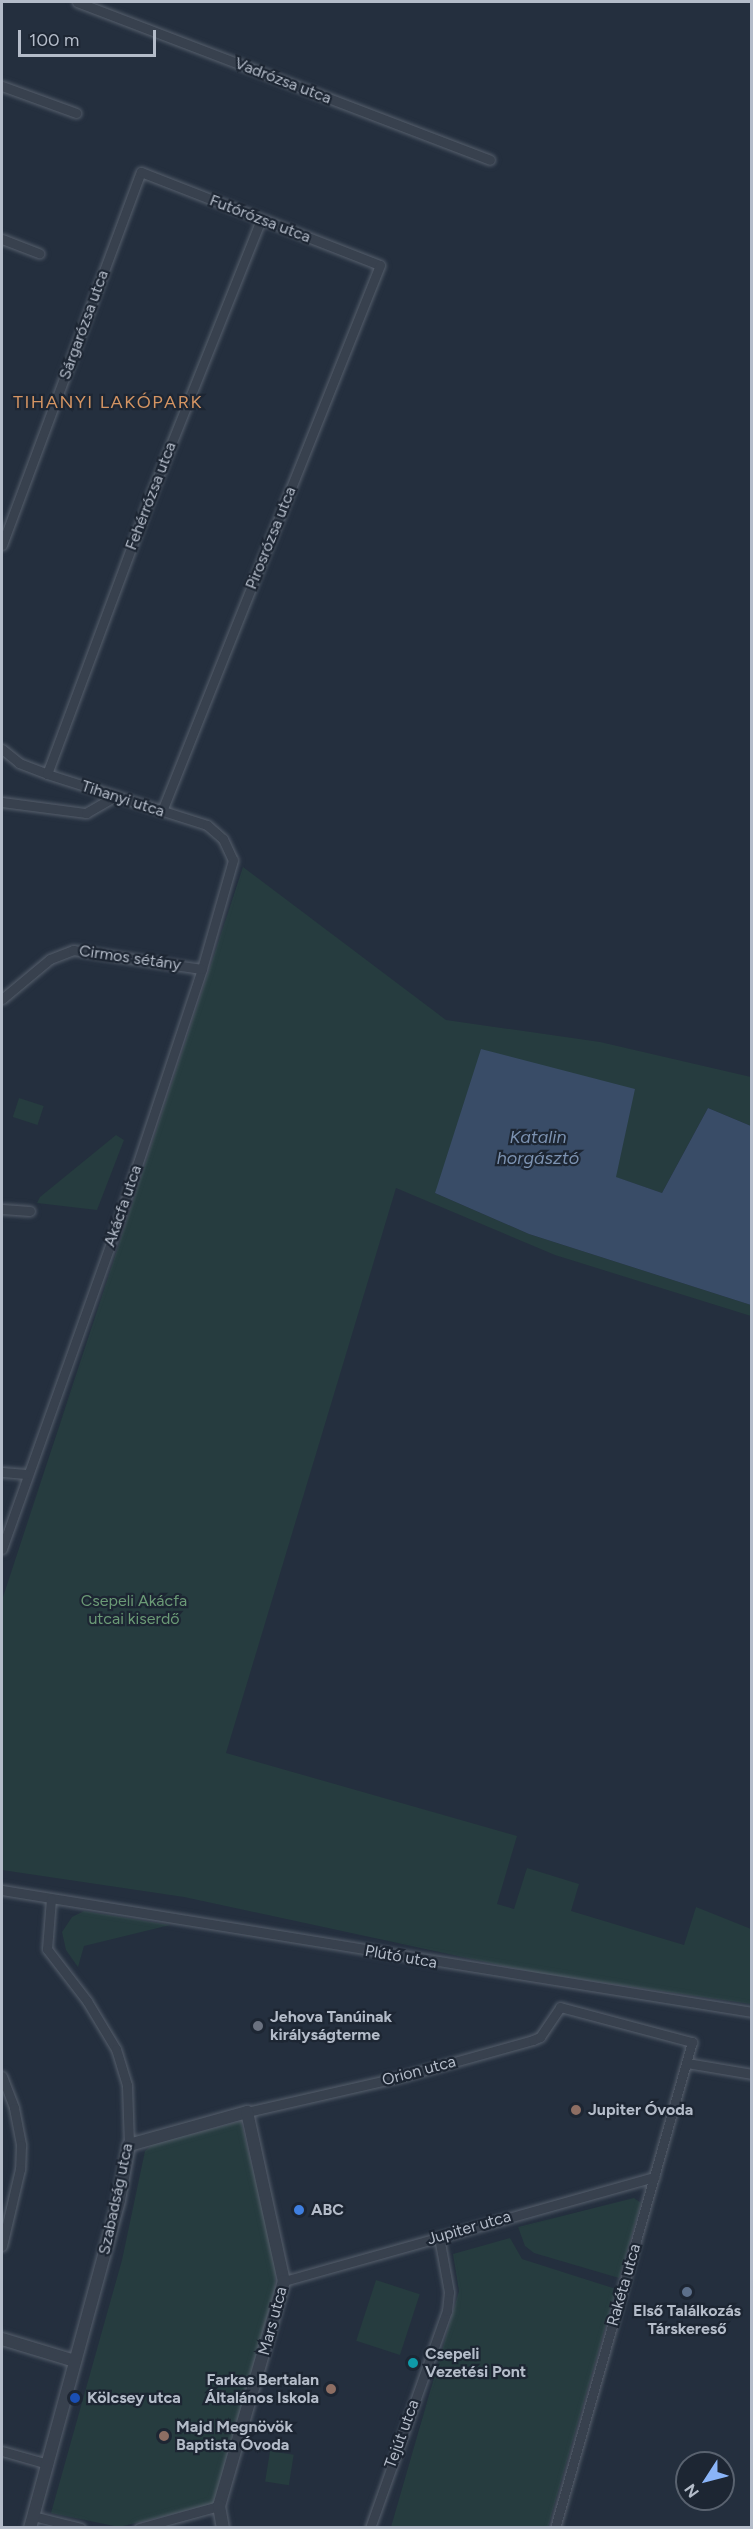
<!DOCTYPE html>
<meta charset="utf-8">
<style>
body{margin:0}
#map{position:relative;width:753px;height:2529px;overflow:hidden;background:#242f3e;font-family:Figtree,sans-serif}
div>[style]{position:absolute}
[style*='--x']{left:calc(var(--x)*1px);top:calc(var(--y)*1px);width:calc(var(--w)*1px);rotate:calc(var(--a)*1deg)}
.green>*{inset:0;background:#263c3f;transform-origin:0 0}
.water>*{inset:0;background:#394c67}
.roads{filter:drop-shadow(0 0 2px #565f6c) drop-shadow(0 0 2px #565f6c)}
.minor>*{height:9px;margin:-4.5px;padding:0 4.5px;transform-origin:4.5px;border-radius:4.5px;background:#38414e}
.tertiary>*{height:12px;margin:-6px;padding:0 6px;transform-origin:6px;border-radius:6px;background:#38414e}
.dots>*{width:16px;height:16px;translate:-50% -50%;box-sizing:border-box;border:3px solid #1d2633;border-radius:50%}
span{translate:-50% -50%;white-space:nowrap;text-align:center;line-height:1.15;-webkit-text-stroke:4.5px #1d2633;paint-order:stroke}
.street-label{font-size:16px;color:#b4bcc9}
.park-label{font-size:16px;color:#6b9a76}
.poi-label{font-size:16px;color:#b4bcc9;font-weight:700}
.left{translate:0 -50%;text-align:left}
.right{translate:-100% -50%;text-align:right}
.neighbourhood-label{font-size:18px;color:#d59563;letter-spacing:1.5px}
.water-label{font-size:18px;color:#7c92b1;font-style:italic}
.frame{position:absolute;inset:0;border:3px solid #b4bcc9;pointer-events:none}
.north{position:absolute;left:675px;top:2451px;width:60px;height:60px;box-sizing:border-box;background:#1d2633;border:2px solid #59626f;border-radius:50%;rotate:234deg;font-size:16px;font-weight:700;line-height:24px;text-align:center;color:#b4bcc9}
.north::after{content:'';display:block;margin:auto;width:21px;height:27px;background:#8ab4f8;clip-path:polygon(50% 0,100% 100%,50% 72%,0 100%)}
.scale{position:absolute;left:18px;top:30px;width:138px;height:27px;box-sizing:border-box;border:3px solid #b4bcc9;border-top:0;padding-left:8px;font-size:18px;line-height:21px;white-space:nowrap;color:#b4bcc9;-webkit-text-stroke:4px #1d2633;paint-order:stroke}
</style>
<div id="map">
<div class="green">
<div style="clip-path:polygon(243px 867px,446px 1020px,600px 1042px,751px 1077px,751px 1126px,708px 1108px,662px 1193px,615px 1177px,435px 1193px,529px 1234px,751px 1305px,751px 1316px,555px 1255px,396px 1188px,226px 1753px,517px 1836px,497px 1904px,514px 1909px,527px 1868px,579px 1884px,571px 1911px,684px 1945px,696px 1907px,751px 1929px,751px 2004px,537px 1973px,184px 1897px,2px 1870px,2px 1600px)"></div>
<div style="left:19px;top:1098px;width:26px;height:20px;rotate:18deg"></div>
<div style="clip-path:polygon(116px 1135px,124px 1140px,97px 1210px,37px 1203px,40px 1197px)"></div>
<div style="clip-path:polygon(84px 1911px,170px 1925px,84px 1946px,78px 1967px,66px 1950px,62px 1932px,72px 1917px)"></div>
<div style="clip-path:polygon(241px 2121px,276px 2264px,275px 2289px,214px 2504px,119px 2527px,51px 2513px,122px 2260px,145px 2151px,153px 2144px)"></div>
<div style="clip-path:polygon(634px 2198px,641px 2203px,619px 2278px,534px 2253px,525px 2246px,518px 2227px)"></div>
<div style="clip-path:polygon(510px 2238px,522px 2259px,616px 2289px,548px 2527px,391px 2527px,459px 2291px,453px 2254px)"></div>
<div style="left:376px;top:2280px;width:46px;height:64px;rotate:18deg"></div>
<div style="left:270px;top:2451px;width:24px;height:31px;rotate:9deg"></div>
</div>
<div class="water">
<div style="clip-path:polygon(481px 1049px,635px 1089px,616px 1177px,662px 1193px,708px 1108px,751px 1126px,751px 1305px,529px 1234px,435px 1193px)"></div>
</div>
<div class="roads">
<div class="minor">
<div style="--x:77;--y:2;--w:442;--a:20.9"></div>
<div style="--x:2;--y:86;--w:79;--a:20"></div>
<div style="--x:2;--y:239;--w:40;--a:21"></div>
<div style="--x:2;--y:545;--w:398;--a:-69.6"></div>
<div style="--x:141;--y:172;--w:256;--a:21.3"></div>
<div style="--x:380;--y:265;--w:588;--a:111.77"></div>
<div style="--x:2;--y:749;--w:22;--a:39"></div>
<div style="--x:19;--y:763;--w:30;--a:21"></div>
<div style="--x:47;--y:774;--w:168;--a:17.7"></div>
<div style="--x:207;--y:825;--w:21;--a:41"></div>
<div style="--x:223;--y:839;--w:23;--a:65"></div>
<div style="--x:233;--y:860;--w:113;--a:105.9"></div>
<div style="--x:202;--y:969;--w:268;--a:108.3"></div>
<div style="--x:118;--y:1223;--w:346;--a:109.6"></div>
<div style="--x:47;--y:774;--w:296;--a:-69.6"></div>
<div style="--x:150;--y:497;--w:298;--a:-68.2"></div>
<div style="--x:2;--y:802;--w:85;--a:7.5"></div>
<div style="--x:86;--y:813;--w:34;--a:-30"></div>
<div style="--x:2;--y:999;--w:62;--a:-39.8"></div>
<div style="--x:50;--y:959;--w:25;--a:-21"></div>
<div style="--x:73;--y:950;--w:130;--a:8.4"></div>
<div style="--x:2;--y:1209;--w:28;--a:4"></div>
<div style="--x:2;--y:1472;--w:24;--a:5"></div>
<div style="--x:2;--y:1890;--w:760;--a:9.24"></div>
<div style="--x:51;--y:1899;--w:50;--a:94.6"></div>
<div style="--x:47;--y:1949;--w:66;--a:52.4"></div>
<div style="--x:87;--y:2001;--w:56;--a:58.9"></div>
<div style="--x:116;--y:2049;--w:38;--a:73"></div>
<div style="--x:127;--y:2085;--w:60;--a:88.1"></div>
<div style="--x:687;--y:2063;--w:66;--a:9.6"></div>
<div style="--x:2;--y:2076;--w:34;--a:69"></div>
<div style="--x:14;--y:2108;--w:38;--a:79"></div>
<div style="--x:21;--y:2145;--w:24;--a:92"></div>
<div style="--x:20;--y:2169;--w:79;--a:103.2"></div>
<div style="--x:247;--y:2112;--w:161;--a:-12.9"></div>
<div style="--x:404;--y:2076;--w:134;--a:-15.6"></div>
<div style="--x:533;--y:2040;--w:8;--a:-23"></div>
<div style="--x:540;--y:2037;--w:36;--a:-56"></div>
<div style="--x:560;--y:2007;--w:137;--a:14.9"></div>
<div style="--x:692;--y:2042;--w:505;--a:105.74"></div>
<div style="--x:284;--y:2281;--w:385;--a:-15.7"></div>
<div style="--x:2;--y:2451;--w:48;--a:15.8"></div>
<div style="--x:33;--y:2516;--w:49;--a:14"></div>
<div style="--x:139;--y:2528;--w:83;--a:-15.4"></div>
<div style="--x:370;--y:2528;--w:230;--a:-70.5"></div>
<div style="--x:447;--y:2311;--w:19;--a:-84"></div>
<div style="--x:449;--y:2292;--w:56;--a:-100.3"></div>
</div>
<div class="tertiary">
<div style="--x:2;--y:2339;--w:76;--a:16.8"></div>
<div style="--x:30;--y:2528;--w:340;--a:-74.8"></div>
<div style="--x:119;--y:2200;--w:56;--a:-79.7"></div>
<div style="--x:129;--y:2145;--w:123;--a:-15.6"></div>
<div style="--x:247;--y:2112;--w:173;--a:77.7"></div>
<div style="--x:284;--y:2281;--w:234;--a:106.1"></div>
<div style="--x:219;--y:2506;--w:22;--a:80"></div>
</div>
</div>
<div class="dots">
<div style="left:258px;top:2026px;background:#6b7280"></div>
<div style="left:576px;top:2110px;background:#8d6e63"></div>
<div style="left:299px;top:2210px;background:#3f7fe0"></div>
<div style="left:687px;top:2292px;background:#5c6f8a"></div>
<div style="left:413px;top:2363px;background:#0f9aa8"></div>
<div style="left:331px;top:2389px;background:#8d6e63"></div>
<div style="left:75px;top:2398px;background:#1a4fb4"></div>
<div style="left:164px;top:2436px;background:#8d6e63"></div>
</div>
<div class="street-label">
<span style="left:283px;top:81px;rotate:21deg">Vadrózsa utca</span>
<span style="left:260px;top:219px;rotate:21deg">Futórózsa utca</span>
<span style="left:84px;top:325px;rotate:-70deg">Sárgarózsa utca</span>
<span style="left:151px;top:496px;rotate:-69deg">Fehérrózsa utca</span>
<span style="left:271px;top:538px;rotate:-68deg">Pirosrózsa utca</span>
<span style="left:123px;top:799px;rotate:18deg">Tihanyi utca</span>
<span style="left:130px;top:958px;rotate:8deg">Cirmos sétány</span>
<span style="left:123px;top:1206px;rotate:-71deg">Akácfa utca</span>
<span style="left:401px;top:1957px;rotate:10deg">Plútó utca</span>
<span style="left:419px;top:2071px;rotate:-15deg">Orion utca</span>
<span style="left:116px;top:2199px;rotate:-78deg">Szabadság utca</span>
<span style="left:469px;top:2228px;rotate:-16deg">Jupiter utca</span>
<span style="left:624px;top:2285px;rotate:-74deg">Rakéta utca</span>
<span style="left:273px;top:2321px;rotate:-75deg">Mars utca</span>
<span style="left:402px;top:2434px;rotate:-70deg">Tejút utca</span>
</div>
<div class="park-label">
<span style="left:134px;top:1610px">Csepeli Akácfa<br>utcai kiserdő</span>
</div>
<div class="poi-label">
<span class="left" style="left:270px;top:2026px">Jehova Tanúinak<br>királyságterme</span>
<span class="left" style="left:588px;top:2110px">Jupiter Óvoda</span>
<span class="left" style="left:311px;top:2210px">ABC</span>
<span style="left:687px;top:2320px">Első Találkozás<br>Társkereső</span>
<span class="left" style="left:425px;top:2363px">Csepeli<br>Vezetési Pont</span>
<span class="right" style="left:319px;top:2389px">Farkas Bertalan<br>Általános Iskola</span>
<span class="left" style="left:87px;top:2398px">Kölcsey utca</span>
<span class="left" style="left:176px;top:2436px">Majd Megnövök<br>Baptista Óvoda</span>
</div>
<div class="neighbourhood-label">
<span style="left:108px;top:402px">TIHANYI LAKÓPARK</span>
</div>
<div class="water-label">
<span style="left:538px;top:1148px">Katalin<br>horgásztó</span>
</div>
<div class="frame"></div>
<div class="north">N</div>
<div class="scale">100 m</div>
</div>
